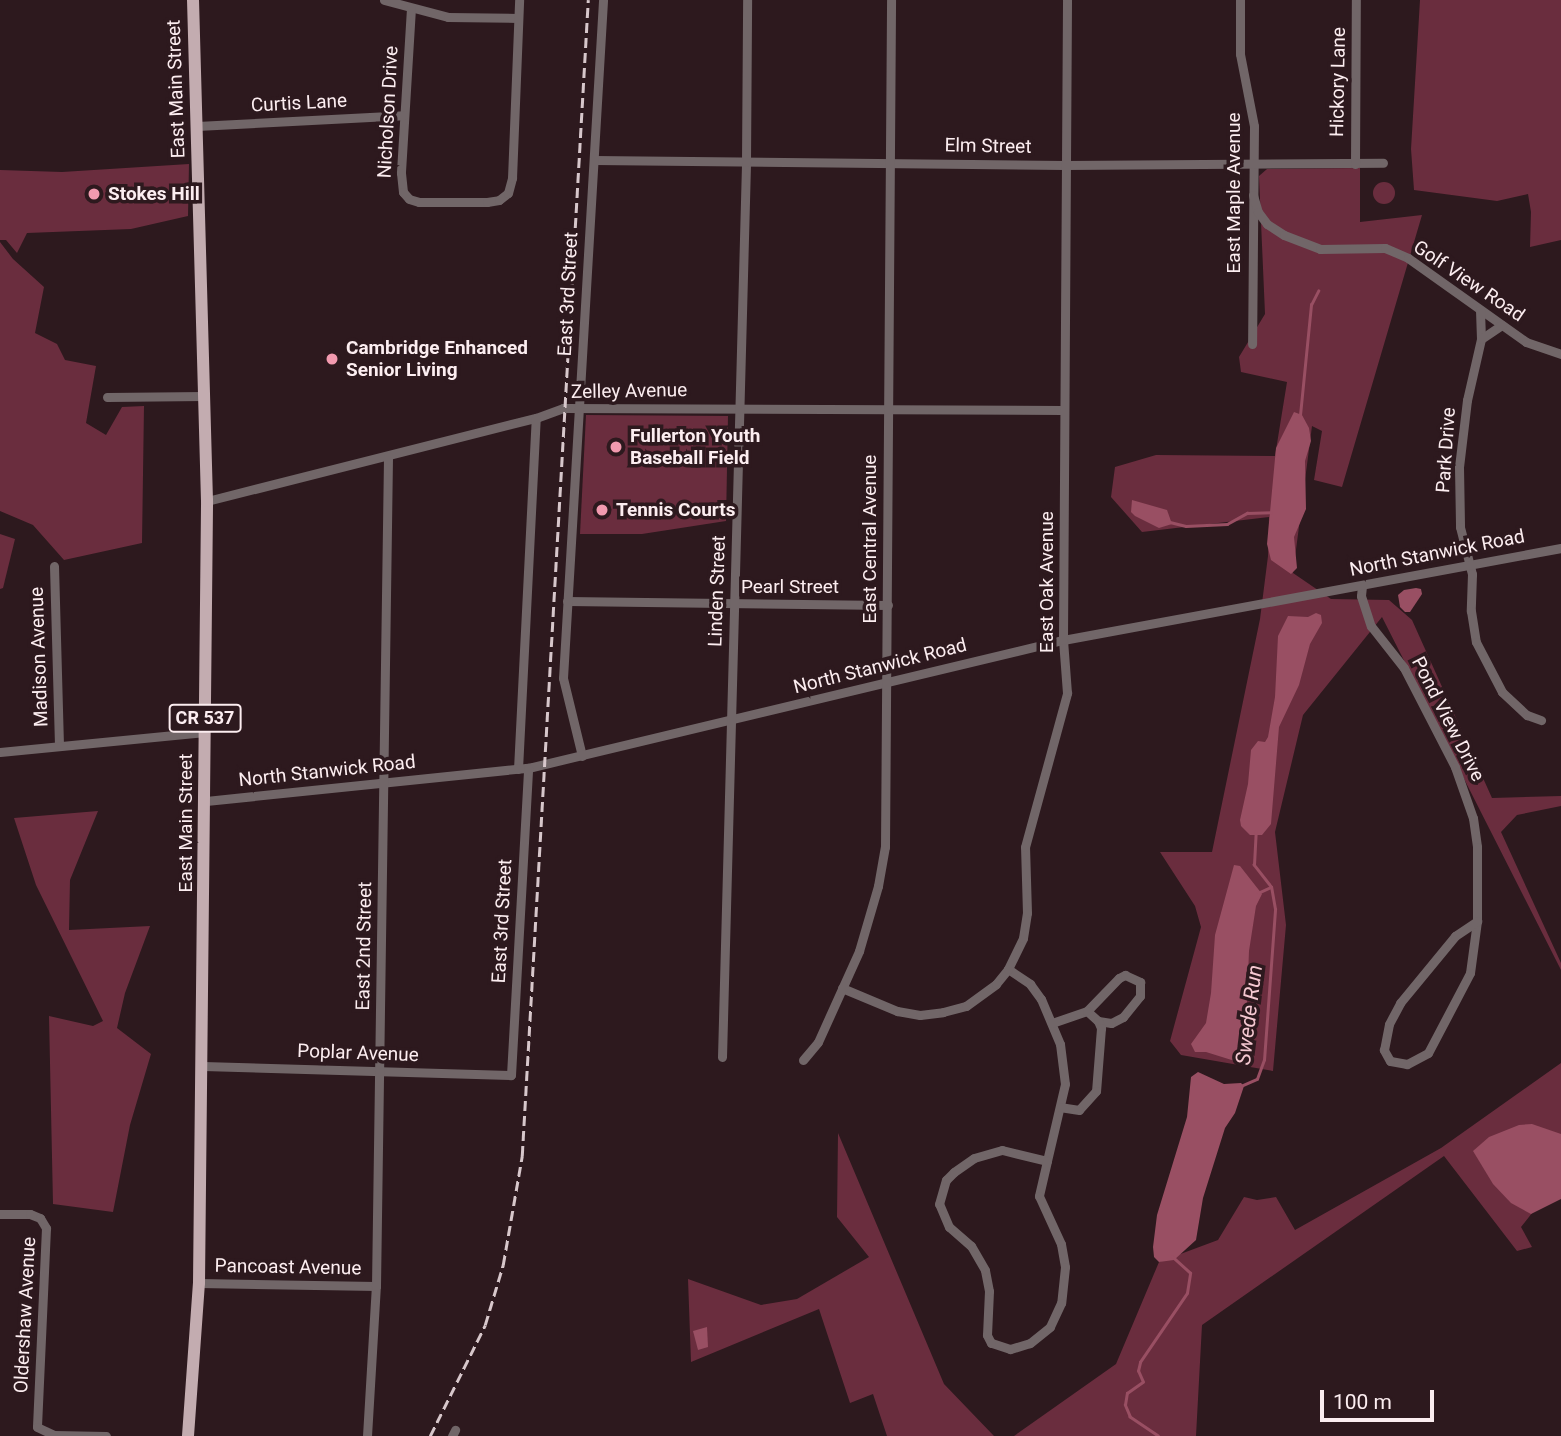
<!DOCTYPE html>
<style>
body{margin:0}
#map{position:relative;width:1561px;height:1436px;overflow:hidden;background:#2d191e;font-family:Roboto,sans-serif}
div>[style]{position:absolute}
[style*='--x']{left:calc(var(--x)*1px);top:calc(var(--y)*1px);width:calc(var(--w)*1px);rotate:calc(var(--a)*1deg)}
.green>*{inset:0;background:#6a2d3e}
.round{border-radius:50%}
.water>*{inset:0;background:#994f63}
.stream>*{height:2.5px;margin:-1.25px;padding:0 1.25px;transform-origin:1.25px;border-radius:1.25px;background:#994f63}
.minor>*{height:9px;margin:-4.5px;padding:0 4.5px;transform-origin:4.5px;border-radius:4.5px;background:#716668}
.major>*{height:12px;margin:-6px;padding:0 6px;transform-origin:6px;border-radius:6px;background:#c3acb0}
.rail>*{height:2.5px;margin-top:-1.25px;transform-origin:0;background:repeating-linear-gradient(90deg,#d7c7cb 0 10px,transparent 0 15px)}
.dots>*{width:19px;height:19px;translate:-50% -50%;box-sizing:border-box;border:4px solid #2d191e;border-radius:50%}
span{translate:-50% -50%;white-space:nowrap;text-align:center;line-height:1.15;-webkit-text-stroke:7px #2d191e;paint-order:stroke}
.shield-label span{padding:2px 5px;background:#2d191e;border:2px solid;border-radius:5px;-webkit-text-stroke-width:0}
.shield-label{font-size:18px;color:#fcedf0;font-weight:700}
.street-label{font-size:19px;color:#fcedf0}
.poi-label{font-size:19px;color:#fcedf0;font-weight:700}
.left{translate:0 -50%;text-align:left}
.water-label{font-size:21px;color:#f5c8d1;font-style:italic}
.scale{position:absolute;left:1320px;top:1390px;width:114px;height:32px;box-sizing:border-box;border:4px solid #fcedf0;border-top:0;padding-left:9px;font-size:21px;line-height:24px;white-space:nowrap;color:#fcedf0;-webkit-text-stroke:5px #2d191e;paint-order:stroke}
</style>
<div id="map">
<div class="green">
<div style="clip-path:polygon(1420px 0,1561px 0,1561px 240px,1530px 247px,1531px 212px,1528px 194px,1497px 201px,1414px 190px,1411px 149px)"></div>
<div style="clip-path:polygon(189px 164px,188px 216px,131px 229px,27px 233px,17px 253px,6px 240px,0 240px,0 170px,62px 172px)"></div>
<div style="clip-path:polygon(1360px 168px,1360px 222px,1422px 215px,1342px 487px,1314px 480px,1322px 431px,1312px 426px,1293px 573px,1331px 599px,1389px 600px,1412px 620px,1492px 798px,1561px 796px,1561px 806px,1517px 815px,1501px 832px,1561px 963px,1561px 970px,1382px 617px,1303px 715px,1275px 832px,1286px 925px,1273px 1071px,1181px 1055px,1170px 1041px,1201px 927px,1195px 906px,1160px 852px,1212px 852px,1260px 619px,1268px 556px,1269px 517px,1142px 532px,1111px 497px,1115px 467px,1156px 455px,1275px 456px,1287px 382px,1241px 372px,1239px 357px,1265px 314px,1259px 176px,1267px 169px)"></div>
<div class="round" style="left:1373px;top:182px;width:22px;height:22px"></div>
<div style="clip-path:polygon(0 242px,13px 259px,44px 287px,35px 333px,57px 344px,65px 360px,96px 366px,86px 423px,106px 435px,122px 407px,144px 406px,142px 543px,64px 560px,33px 525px,0 511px)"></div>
<div style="clip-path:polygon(586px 415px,728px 416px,726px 521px,642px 534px,580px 534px)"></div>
<div style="clip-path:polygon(0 534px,15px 539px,3px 588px,0 589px)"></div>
<div style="clip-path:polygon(98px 811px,70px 880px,69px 930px,150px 926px,125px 993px,117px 1028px,151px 1054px,130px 1125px,113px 1212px,53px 1204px,49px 1016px,93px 1026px,103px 1021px,36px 885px,14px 818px)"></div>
<div style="clip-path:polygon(1561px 1063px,1561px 1194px,1536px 1208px,1521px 1227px,1532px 1247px,1517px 1251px,1444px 1156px,1202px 1325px,1196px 1436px,1014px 1436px,1116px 1364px,1159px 1262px,1218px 1240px,1244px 1197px,1257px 1200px,1276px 1197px,1295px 1230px,1441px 1148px)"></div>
<div style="clip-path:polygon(838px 1133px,944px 1384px,994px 1436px,887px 1436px,873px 1394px,850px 1403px,819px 1309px,691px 1362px,688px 1279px,761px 1305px,797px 1299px,869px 1257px,837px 1217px)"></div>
</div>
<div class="water">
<div style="clip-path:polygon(1294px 412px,1302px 415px,1309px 428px,1311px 441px,1305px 461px,1306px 509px,1294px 537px,1297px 568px,1291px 574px,1271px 560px,1267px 544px,1276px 448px)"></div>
<div style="clip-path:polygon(1132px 500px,1167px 510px,1172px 524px,1159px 528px,1135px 516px,1131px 512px)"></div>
<div style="clip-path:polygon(1416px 588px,1421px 589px,1422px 594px,1410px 612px,1405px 612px,1400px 607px,1398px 595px,1404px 590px)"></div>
<div style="clip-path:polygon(1316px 613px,1321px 615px,1322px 623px,1310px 644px,1299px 685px,1279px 727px,1271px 824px,1262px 835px,1250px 835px,1241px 826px,1240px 820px,1248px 784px,1251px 750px,1258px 741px,1265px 742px,1268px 737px,1275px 697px,1278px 636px,1288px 616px,1308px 617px)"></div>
<div style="clip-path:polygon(1234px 865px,1240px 866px,1262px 894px,1256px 906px,1249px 951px,1246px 1028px,1252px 1055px,1249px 1060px,1238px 1062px,1206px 1052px,1195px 1052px,1191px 1044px,1206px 1023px,1211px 993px,1215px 935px)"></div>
<div style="clip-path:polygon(1198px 1072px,1224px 1084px,1241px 1083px,1244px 1086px,1235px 1113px,1225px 1128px,1203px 1198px,1196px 1240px,1174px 1260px,1159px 1262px,1154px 1257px,1153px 1247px,1157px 1215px,1187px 1117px,1191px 1077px)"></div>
<div style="clip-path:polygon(1532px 1124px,1561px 1134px,1561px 1199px,1531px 1214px,1511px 1203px,1493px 1184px,1473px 1151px,1489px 1137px,1519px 1125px)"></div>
<div style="clip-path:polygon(707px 1327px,708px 1347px,698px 1350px,693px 1331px)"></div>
</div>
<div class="stream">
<div style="--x:1300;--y:415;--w:111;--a:-84.3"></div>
<div style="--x:1311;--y:305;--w:16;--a:-63"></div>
<div style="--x:1170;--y:522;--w:16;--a:14"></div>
<div style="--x:1186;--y:526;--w:41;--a:-2.8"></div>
<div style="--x:1227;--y:524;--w:23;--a:-29"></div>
<div style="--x:1247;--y:513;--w:24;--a:-2"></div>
<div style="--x:1258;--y:893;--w:14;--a:-25"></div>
<div style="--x:1241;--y:1086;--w:17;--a:-24"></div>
<div style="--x:1257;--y:1079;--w:20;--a:-70"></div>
<div style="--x:1264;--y:1060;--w:151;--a:-85.8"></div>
<div style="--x:1275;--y:909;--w:22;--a:-100"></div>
<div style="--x:1271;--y:887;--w:28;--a:-128"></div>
<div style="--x:1254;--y:865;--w:33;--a:-87"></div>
<div style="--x:1158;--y:1436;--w:34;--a:-146"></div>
<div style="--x:1130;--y:1417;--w:13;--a:-113"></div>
<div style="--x:1125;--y:1405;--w:12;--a:-81"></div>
<div style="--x:1127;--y:1393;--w:19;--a:-35"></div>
<div style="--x:1143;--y:1382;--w:12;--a:-114"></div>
<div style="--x:1138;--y:1371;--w:9;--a:-77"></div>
<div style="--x:1140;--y:1362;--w:83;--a:-55.7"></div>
<div style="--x:1187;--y:1293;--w:20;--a:-81"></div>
<div style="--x:1190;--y:1273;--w:24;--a:-138"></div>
</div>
<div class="minor">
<div style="--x:384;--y:0;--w:66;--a:14.9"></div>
<div style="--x:448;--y:17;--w:70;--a:0.8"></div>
<div style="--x:1240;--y:0;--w:54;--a:90"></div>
<div style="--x:1240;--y:54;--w:73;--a:79"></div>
<div style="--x:1254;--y:126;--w:218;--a:90.5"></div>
<div style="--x:411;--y:8;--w:165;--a:93.5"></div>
<div style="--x:401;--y:173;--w:19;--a:84"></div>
<div style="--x:403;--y:192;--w:9;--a:49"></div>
<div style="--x:409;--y:199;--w:10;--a:17"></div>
<div style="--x:419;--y:202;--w:68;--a:0"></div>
<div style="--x:487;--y:202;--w:12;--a:-9"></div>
<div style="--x:499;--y:200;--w:11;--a:-38"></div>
<div style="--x:508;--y:193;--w:16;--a:-75"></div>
<div style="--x:512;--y:178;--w:178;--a:-87.7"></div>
<div style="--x:197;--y:126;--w:207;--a:-3"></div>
<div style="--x:594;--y:160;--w:471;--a:0.6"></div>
<div style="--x:1065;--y:165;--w:318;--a:-0.4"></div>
<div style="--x:1355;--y:164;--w:164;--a:-89.7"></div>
<div style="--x:1253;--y:195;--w:18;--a:74"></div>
<div style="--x:1258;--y:212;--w:15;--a:53"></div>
<div style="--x:1267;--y:224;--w:20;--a:33"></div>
<div style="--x:1284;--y:235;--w:39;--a:21"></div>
<div style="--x:1320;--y:249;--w:65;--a:-0.9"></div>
<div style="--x:1385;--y:248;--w:25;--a:23"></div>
<div style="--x:1408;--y:258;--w:145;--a:35.4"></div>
<div style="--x:1526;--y:342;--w:37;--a:19"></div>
<div style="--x:1480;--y:310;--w:29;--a:88"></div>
<div style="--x:1481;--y:339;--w:63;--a:102.9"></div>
<div style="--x:1467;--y:400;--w:67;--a:96.8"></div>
<div style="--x:1459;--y:467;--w:60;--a:89"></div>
<div style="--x:1460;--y:527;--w:49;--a:75.7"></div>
<div style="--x:1472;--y:574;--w:37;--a:92"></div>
<div style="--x:1471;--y:611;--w:31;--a:81"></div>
<div style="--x:1476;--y:642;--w:56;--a:62.5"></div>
<div style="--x:1502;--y:692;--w:34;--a:43"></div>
<div style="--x:1527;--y:715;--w:15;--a:20"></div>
<div style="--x:1481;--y:339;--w:25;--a:-34"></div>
<div style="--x:107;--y:397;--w:97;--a:-0.6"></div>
<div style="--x:207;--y:501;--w:339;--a:-14.2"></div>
<div style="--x:536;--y:418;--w:29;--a:-20"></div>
<div style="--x:563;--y:408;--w:500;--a:0.23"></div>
<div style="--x:54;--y:566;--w:180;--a:88.4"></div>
<div style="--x:1362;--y:586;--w:10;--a:96"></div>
<div style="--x:1361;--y:596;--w:32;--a:72"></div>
<div style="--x:1371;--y:626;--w:53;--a:51.8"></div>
<div style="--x:1404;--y:668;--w:111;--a:62.7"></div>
<div style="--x:1455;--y:767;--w:54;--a:70.6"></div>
<div style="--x:1473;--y:818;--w:29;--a:82"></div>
<div style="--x:1477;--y:847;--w:74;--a:90"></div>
<div style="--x:1477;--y:921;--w:52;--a:97.7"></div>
<div style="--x:1470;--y:973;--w:90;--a:117.7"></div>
<div style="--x:1428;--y:1053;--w:24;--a:152"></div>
<div style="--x:1407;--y:1064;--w:17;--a:-170"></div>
<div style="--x:1390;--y:1061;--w:13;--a:-119"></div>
<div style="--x:1384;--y:1050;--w:26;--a:-79"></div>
<div style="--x:1389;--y:1024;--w:24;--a:-62"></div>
<div style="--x:1400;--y:1003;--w:87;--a:-50.6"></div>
<div style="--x:1455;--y:936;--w:27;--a:-34"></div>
<div style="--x:567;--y:601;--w:321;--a:0.7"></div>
<div style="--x:0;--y:752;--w:206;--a:-5.6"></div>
<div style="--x:582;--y:756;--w:80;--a:-103.7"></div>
<div style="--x:563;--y:678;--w:679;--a:-86.62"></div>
<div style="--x:518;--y:769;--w:351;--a:-87.1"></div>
<div style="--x:206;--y:801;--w:324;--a:-5.9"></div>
<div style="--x:528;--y:768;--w:550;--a:-13.46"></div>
<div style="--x:1063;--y:640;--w:506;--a:-10.47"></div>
<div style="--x:1008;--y:969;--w:27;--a:34"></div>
<div style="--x:1030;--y:984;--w:19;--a:54"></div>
<div style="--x:1041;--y:999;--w:49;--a:67.1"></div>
<div style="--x:1060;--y:1044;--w:40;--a:82.9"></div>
<div style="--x:1065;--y:1084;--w:79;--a:103.2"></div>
<div style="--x:842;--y:988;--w:60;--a:22.7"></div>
<div style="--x:897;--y:1011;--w:23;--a:10"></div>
<div style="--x:920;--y:1015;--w:23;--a:-7"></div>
<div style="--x:943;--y:1012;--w:24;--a:-15"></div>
<div style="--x:966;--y:1006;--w:37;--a:-36"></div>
<div style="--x:996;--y:984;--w:19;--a:-51"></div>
<div style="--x:1008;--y:969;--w:34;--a:-64"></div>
<div style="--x:1023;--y:938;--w:25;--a:-81"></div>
<div style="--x:1027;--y:913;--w:66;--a:-91.7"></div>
<div style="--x:1025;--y:847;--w:160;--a:-74.7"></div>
<div style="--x:1067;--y:693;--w:53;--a:-94.3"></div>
<div style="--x:1063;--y:640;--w:640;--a:-89.64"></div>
<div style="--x:1087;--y:1011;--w:46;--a:-45.9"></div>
<div style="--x:1119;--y:978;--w:7;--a:-27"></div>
<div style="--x:1125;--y:975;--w:17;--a:25"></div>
<div style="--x:1140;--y:982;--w:14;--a:90"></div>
<div style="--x:1140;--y:996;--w:27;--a:129"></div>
<div style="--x:1123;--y:1017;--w:13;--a:153"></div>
<div style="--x:1111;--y:1023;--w:13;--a:-171"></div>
<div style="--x:1052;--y:1023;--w:37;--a:-19"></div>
<div style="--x:1087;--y:1011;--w:15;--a:42"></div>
<div style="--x:1098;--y:1021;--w:8;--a:67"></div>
<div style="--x:1101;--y:1028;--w:63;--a:94.5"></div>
<div style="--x:1096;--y:1091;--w:25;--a:132"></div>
<div style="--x:1079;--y:1110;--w:18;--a:-171"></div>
<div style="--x:722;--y:1057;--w:895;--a:-88.46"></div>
<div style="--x:746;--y:162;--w:162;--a:-89.6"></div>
<div style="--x:803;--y:1060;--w:23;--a:-50"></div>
<div style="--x:818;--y:1042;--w:100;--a:-65.7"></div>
<div style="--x:859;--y:951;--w:68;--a:-73.7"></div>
<div style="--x:878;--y:886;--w:40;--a:-80"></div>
<div style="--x:885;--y:847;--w:847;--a:-89.59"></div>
<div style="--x:203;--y:1066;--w:308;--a:1.7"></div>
<div style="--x:511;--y:1075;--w:307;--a:-86.8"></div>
<div style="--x:1002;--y:1150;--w:46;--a:13.7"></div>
<div style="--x:1047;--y:1161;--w:36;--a:103"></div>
<div style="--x:1039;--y:1196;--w:53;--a:65.4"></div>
<div style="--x:1061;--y:1244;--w:23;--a:80"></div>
<div style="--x:1065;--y:1267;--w:36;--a:96"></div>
<div style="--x:1061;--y:1303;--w:26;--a:115"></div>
<div style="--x:1050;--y:1327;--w:26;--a:141"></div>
<div style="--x:1030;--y:1343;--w:21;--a:163"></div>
<div style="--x:1010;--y:1349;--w:20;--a:-162"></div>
<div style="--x:991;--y:1343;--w:9;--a:-117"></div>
<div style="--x:987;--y:1335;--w:44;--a:-87.4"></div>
<div style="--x:989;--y:1291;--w:21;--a:-101"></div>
<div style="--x:985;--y:1270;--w:28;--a:-120"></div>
<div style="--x:971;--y:1246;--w:29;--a:-139"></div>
<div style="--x:949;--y:1227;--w:25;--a:-113"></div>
<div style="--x:939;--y:1204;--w:25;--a:-74"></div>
<div style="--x:946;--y:1180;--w:11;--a:-45"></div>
<div style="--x:954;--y:1172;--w:24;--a:-35"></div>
<div style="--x:974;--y:1158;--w:29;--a:-16"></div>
<div style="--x:0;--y:1214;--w:30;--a:0"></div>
<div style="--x:30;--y:1214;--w:11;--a:22"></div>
<div style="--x:40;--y:1218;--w:12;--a:59"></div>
<div style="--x:46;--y:1228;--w:199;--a:92.6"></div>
<div style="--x:37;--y:1427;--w:19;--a:25"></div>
<div style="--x:54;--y:1435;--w:52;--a:1.1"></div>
<div style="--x:199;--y:1283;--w:177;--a:1"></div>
<div style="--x:367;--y:1436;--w:150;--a:-86.6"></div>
<div style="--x:376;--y:1286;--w:830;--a:-89.17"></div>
<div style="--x:452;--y:1436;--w:7;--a:-63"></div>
</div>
<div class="major">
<div style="--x:188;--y:1436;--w:153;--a:-85.9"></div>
<div style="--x:199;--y:1283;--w:782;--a:-89.41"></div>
<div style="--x:207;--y:501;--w:501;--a:-91.6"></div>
</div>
<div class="rail">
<div style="--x:430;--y:1436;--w:124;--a:-63.6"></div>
<div style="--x:485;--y:1325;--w:63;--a:-73.3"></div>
<div style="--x:503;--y:1265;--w:111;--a:-80.1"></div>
<div style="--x:522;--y:1156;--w:1158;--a:-86.73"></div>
</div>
<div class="dots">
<div style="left:94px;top:194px;background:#f29aaf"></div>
<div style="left:332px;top:359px;background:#f29aaf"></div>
<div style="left:616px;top:447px;background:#f29aaf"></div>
<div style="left:602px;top:510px;background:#f29aaf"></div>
</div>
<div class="shield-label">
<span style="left:205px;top:718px">CR 537</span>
</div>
<div class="street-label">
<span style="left:1338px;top:82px;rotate:-89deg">Hickory Lane</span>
<span style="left:176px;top:89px;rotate:-92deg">East Main Street</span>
<span style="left:299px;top:103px;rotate:-3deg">Curtis Lane</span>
<span style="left:388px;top:112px;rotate:-87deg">Nicholson Drive</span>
<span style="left:988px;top:146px;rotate:1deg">Elm Street</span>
<span style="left:1234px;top:193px;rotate:-90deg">East Maple Avenue</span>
<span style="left:1469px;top:281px;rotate:34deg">Golf View Road</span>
<span style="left:568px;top:294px;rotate:-87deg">East 3rd Street</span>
<span style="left:629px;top:391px;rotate:-1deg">Zelley Avenue</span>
<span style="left:1446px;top:450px;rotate:-86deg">Park Drive</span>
<span style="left:870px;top:539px;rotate:-90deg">East Central Avenue</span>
<span style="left:1437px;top:553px;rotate:-11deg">North Stanwick Road</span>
<span style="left:1047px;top:582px;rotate:-90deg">East Oak Avenue</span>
<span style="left:790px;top:587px">Pearl Street</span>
<span style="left:717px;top:591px;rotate:-88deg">Linden Street</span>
<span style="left:39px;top:657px;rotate:-92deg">Madison Avenue</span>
<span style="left:880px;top:666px;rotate:-14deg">North Stanwick Road</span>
<span style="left:1448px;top:719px;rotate:63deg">Pond View Drive</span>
<span style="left:327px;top:771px;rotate:-6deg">North Stanwick Road</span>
<span style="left:186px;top:823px;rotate:-90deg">East Main Street</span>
<span style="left:502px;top:921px;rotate:-87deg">East 3rd Street</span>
<span style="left:364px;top:946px;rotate:-89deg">East 2nd Street</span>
<span style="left:358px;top:1053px;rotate:2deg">Poplar Avenue</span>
<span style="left:288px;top:1267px;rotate:1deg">Pancoast Avenue</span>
<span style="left:25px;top:1315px;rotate:-87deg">Oldershaw Avenue</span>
</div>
<div class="poi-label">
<span class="left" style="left:108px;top:194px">Stokes Hill</span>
<span class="left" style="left:346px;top:359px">Cambridge Enhanced<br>Senior Living</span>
<span class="left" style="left:630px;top:447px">Fullerton Youth<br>Baseball Field</span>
<span class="left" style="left:616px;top:510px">Tennis Courts</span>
</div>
<div class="water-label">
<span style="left:1249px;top:1015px;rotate:-83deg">Swede Run</span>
</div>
<div class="scale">100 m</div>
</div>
